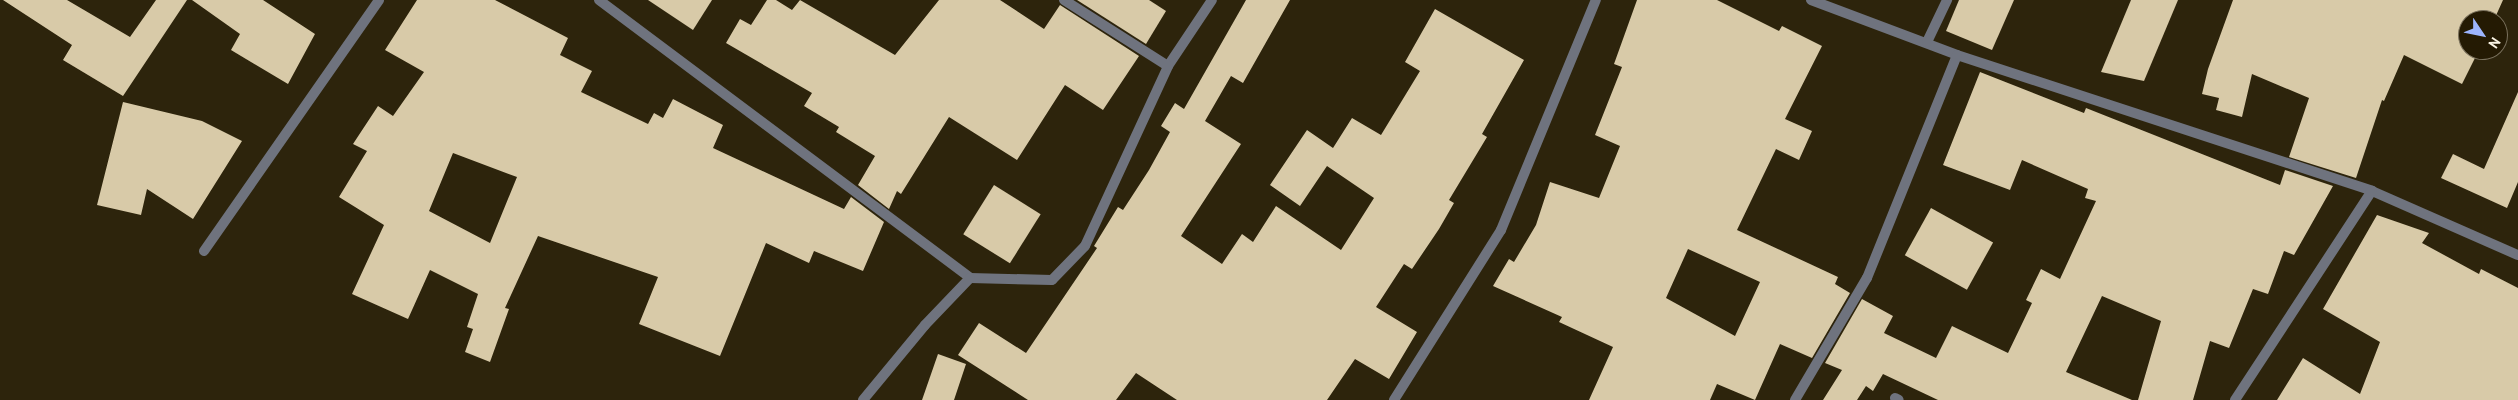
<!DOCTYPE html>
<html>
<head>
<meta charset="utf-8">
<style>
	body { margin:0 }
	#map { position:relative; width:2518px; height:400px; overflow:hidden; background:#2d240c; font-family:"PT Sans",sans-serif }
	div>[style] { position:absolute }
	.building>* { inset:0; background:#d8caa8; transform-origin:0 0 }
	.street>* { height:10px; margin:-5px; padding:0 5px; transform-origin:5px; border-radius:5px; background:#6f737e }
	span { translate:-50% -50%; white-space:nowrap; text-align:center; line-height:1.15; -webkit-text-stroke:5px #241a03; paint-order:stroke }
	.north { position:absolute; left:2458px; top:10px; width:50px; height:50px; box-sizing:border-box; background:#241a03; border:1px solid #7a715d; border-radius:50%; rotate:124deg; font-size:14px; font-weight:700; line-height:20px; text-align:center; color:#faf4e5 }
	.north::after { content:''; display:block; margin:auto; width:18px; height:22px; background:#9cb4fd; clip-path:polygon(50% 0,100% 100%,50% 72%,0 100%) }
</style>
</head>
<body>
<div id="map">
	<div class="building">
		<i style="clip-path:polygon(3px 0,67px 0,130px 37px,156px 0,187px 0,123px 96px,63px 60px,72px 45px)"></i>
		<i style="clip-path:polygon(192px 0,263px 0,315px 34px,288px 84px,231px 50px,240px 34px)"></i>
		<i style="clip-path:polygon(evenodd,417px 0,495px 0,568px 38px,560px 55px,592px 71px,581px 92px,648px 124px,654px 113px,663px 118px,673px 99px,723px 125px,713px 148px,844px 209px,851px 197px,884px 222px,863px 271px,814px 251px,809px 263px,766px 243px,720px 356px,639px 324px,658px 277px,538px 236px,505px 308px,509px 309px,490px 362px,465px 352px,473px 329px,467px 327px,478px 294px,430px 270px,408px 319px,352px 294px,384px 225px,339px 197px,367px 151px,353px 144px,378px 106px,393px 116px,424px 72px,385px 50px,417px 0,453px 153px,517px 177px,490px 243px,429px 211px,453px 153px)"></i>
		<i style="clip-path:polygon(648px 0,712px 0,693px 30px)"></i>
		<i style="clip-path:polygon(767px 0,776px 0,792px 10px,800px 0,895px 55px,939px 0,1000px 0,1044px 29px,1060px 5px,1139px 56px,1103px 110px,1065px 85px,1017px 160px,949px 117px,901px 194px,897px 191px,889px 209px,858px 185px,875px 156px,836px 132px,839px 127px,804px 106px,812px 93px,726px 43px,740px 19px,751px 25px)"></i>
		<i style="clip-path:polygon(1077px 0,1149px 0,1166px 11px,1146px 44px)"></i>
		<i style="clip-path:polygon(1246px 0,1290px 0,1243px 83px,1231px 76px,1205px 121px,1241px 144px,1181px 236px,1222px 264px,1242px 234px,1253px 242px,1276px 206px,1341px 250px,1374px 198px,1327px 166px,1300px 206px,1270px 185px,1307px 130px,1333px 148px,1352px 118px,1381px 135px,1420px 71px,1405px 62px,1435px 9px,1524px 60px,1482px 134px,1487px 137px,1449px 200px,1454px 203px,1439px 229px,1412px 269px,1404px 264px,1376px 307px,1417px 332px,1389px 379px,1355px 359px,1327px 400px,1177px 400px,1136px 373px,1116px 400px,1028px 400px,958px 355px,979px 323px,1026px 353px,1097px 248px,1094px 246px,1118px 207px,1123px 210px,1149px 170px,1170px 132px,1161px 126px,1175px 103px,1184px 109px)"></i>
		<i style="clip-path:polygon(evenodd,1637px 0,1717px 0,1779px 31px,1782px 26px,1822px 46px,1785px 119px,1812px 131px,1799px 160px,1776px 149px,1737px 230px,1838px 277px,1835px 284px,1850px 293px,1812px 358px,1780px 344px,1755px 400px,1717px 384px,1710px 400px,1589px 400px,1613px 347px,1559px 322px,1562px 317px,1493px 286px,1509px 259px,1514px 262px,1536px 225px,1550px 182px,1599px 198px,1620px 146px,1595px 135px,1622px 67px,1614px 64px,1637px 0,1688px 249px,1760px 282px,1735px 336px,1666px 298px,1688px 249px)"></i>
		<i style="clip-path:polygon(1959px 0,2014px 0,1992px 50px,1946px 31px)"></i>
		<i style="clip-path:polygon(2131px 0,2178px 0,2144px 81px,2101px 72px)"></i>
		<i style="clip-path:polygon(2233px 0,2503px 0,2494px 20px,2468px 20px,2468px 50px,2479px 50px,2462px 84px,2404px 55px,2384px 101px,2382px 100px,2356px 178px,2289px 157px,2309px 98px,2252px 74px,2242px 117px,2216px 110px,2219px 98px,2202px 94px,2208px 69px)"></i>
		<i style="clip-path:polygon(1980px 72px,2084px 113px,2086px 108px,2280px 185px,2285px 170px,2333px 186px,2294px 255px,2284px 251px,2268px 294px,2253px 289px,2229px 348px,2210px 341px,2193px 400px,2138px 400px,2161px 321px,2102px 296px,2066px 372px,2132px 400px,1938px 400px,1883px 374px,1873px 391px,1866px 386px,1857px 400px,1823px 400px,1842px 370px,1825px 363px,1862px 299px,1893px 316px,1884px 333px,1936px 358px,1952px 326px,2008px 353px,2032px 303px,2026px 300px,2041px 269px,2060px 279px,2096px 201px,2085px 198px,2088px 189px,2022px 160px,2010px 190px,1943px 165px)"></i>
		<i style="clip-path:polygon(2518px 92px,2518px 182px,2507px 208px,2441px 178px,2453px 154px,2484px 169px)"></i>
		<i style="clip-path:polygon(123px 102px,202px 121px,242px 141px,193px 219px,147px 189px,141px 215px,97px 205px)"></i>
		<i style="left:994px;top:185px;width:55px;height:58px;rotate:32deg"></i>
		<i style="left:1931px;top:208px;width:71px;height:54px;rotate:29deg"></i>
		<i style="clip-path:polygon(2377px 215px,2429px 233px,2422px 243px,2479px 274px,2481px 269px,2518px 288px,2518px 400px,2277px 400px,2303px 358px,2360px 394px,2380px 342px,2323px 309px)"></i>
		<i style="clip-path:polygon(938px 354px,966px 364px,954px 400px,922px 400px)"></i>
	</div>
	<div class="street">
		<i style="left:599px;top:0;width:464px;rotate:36.8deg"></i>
		<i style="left:970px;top:278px;width:82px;rotate:1.4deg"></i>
		<i style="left:1052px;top:280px;width:47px;rotate:-45.9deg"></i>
		<i style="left:1085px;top:246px;width:198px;rotate:-65.2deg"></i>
		<i style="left:1168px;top:66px;width:79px;rotate:-56.3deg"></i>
		<i style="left:1064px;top:0;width:123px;rotate:32.4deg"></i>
		<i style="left:1811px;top:0;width:156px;rotate:20.6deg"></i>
		<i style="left:1957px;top:55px;width:437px;rotate:18.1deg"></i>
		<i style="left:2372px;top:191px;width:159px;rotate:23.7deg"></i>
		<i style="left:1927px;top:42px;width:47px;rotate:-64.5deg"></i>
		<i style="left:204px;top:251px;width:306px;rotate:-55.1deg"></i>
		<i style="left:1895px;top:398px;width:4px;rotate:27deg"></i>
		<i style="left:863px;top:400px;width:97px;rotate:-50.4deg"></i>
		<i style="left:925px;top:325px;width:65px;rotate:-46.2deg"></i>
		<i style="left:1394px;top:400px;width:201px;rotate:-57.8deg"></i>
		<i style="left:1501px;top:230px;width:249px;rotate:-67.6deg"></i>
		<i style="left:1795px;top:400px;width:142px;rotate:-59.5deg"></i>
		<i style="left:1867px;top:278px;width:240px;rotate:-68deg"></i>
		<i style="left:2235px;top:400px;width:250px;rotate:-56.8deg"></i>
	</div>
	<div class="north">N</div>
</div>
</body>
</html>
